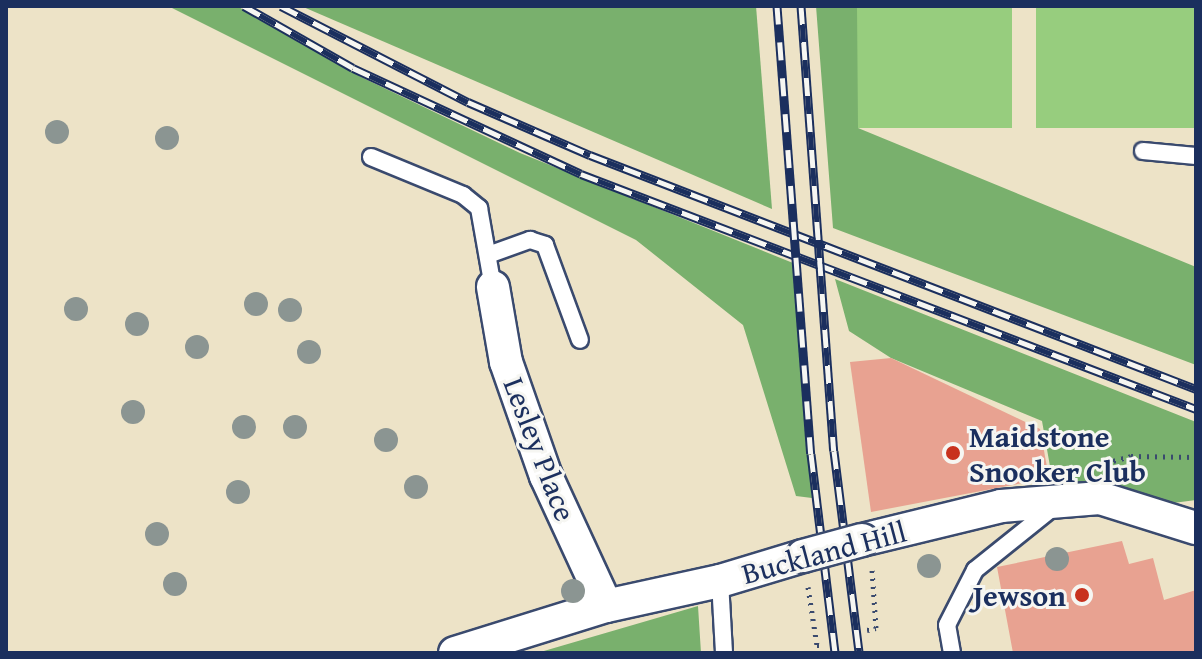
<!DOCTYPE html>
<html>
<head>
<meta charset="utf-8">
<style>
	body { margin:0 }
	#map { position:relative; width:1202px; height:659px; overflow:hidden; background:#ede3c7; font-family:"Gentium Book Plus",serif }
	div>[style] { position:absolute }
	.green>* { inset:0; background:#97cd7e; transform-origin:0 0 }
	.forest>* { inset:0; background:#79b06d }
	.building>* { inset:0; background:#e8a291 }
	.path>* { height:5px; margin-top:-2.5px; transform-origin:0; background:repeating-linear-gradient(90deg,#3a4a6e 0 2px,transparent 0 8px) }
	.roads { filter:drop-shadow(2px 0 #3a4a6e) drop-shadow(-2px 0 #3a4a6e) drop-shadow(0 2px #3a4a6e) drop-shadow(0 -2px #3a4a6e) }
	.service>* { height:16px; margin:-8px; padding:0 8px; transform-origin:8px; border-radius:8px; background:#fff }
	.minor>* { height:32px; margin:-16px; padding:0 16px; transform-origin:16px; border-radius:16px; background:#fff }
	.rail>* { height:9px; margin-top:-4.5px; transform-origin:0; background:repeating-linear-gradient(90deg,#f6f6f2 0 18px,#1b2f5e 0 36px); box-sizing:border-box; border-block:2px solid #1b2f5e }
	.bridges { filter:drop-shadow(2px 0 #3a4a6e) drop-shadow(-2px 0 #3a4a6e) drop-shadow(0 2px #3a4a6e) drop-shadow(0 -2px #3a4a6e) }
	.minor-bridge>* { height:32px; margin:-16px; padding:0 16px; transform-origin:16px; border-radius:16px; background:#fff }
	.trees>* { width:24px; height:24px; margin:-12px; border-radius:50%; background:#8b9592 }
	.dots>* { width:22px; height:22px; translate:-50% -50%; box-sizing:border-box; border:4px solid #f6f6f2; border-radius:50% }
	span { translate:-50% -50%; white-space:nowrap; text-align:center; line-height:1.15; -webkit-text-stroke:6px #f6f6f2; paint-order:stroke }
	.poi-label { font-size:30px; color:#1b2f5e; font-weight:700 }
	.left { translate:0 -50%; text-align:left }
	.right { translate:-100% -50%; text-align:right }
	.street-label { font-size:30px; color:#1b2f5e }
	.frame { position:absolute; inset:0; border:8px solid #1b2f5e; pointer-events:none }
</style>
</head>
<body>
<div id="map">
	<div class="green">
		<i style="left:857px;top:6px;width:155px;height:122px"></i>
		<i style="left:1036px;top:6px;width:160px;height:122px"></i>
	</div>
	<div class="forest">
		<i style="clip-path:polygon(168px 6px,237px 6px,361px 77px,520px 153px,793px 263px,812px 498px,796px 496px,743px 325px,636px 240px)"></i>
		<i style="clip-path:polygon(301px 6px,756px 6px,772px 209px)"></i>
		<i style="clip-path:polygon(816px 6px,857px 6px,858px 128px,1196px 267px,1196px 365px,833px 228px)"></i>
		<i style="clip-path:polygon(835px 279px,1196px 422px,1196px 500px,1173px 503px,1126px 491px,1054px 489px,1042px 421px,891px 358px,849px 331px)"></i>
		<i style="clip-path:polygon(698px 606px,701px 653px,536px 653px,537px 653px)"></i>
	</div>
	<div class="building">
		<i style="clip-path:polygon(891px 358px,1040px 429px,1049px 478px,871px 512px,850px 362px)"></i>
		<i style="clip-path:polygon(1122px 541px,1129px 564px,1153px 558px,1164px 600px,1196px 590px,1196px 653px,1013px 653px,997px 567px)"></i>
	</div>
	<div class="path">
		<i style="left:1098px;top:465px;width:34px;rotate:-15deg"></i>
		<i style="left:1131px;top:456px;width:65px;rotate:0.9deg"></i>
		<i style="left:808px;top:587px;width:59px;rotate:81.2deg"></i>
		<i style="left:817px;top:645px;width:8px"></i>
		<i style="left:867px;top:630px;width:9px;rotate:-13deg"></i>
		<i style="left:876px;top:628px;width:58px;rotate:-93.9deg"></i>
	</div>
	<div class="roads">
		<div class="service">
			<i style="left:1143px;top:151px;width:53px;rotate:5.4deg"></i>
			<i style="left:371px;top:157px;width:100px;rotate:22.4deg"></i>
			<i style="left:463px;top:195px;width:21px;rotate:39deg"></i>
			<i style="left:479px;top:208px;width:80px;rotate:80deg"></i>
			<i style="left:488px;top:255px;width:45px;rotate:-19.7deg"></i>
			<i style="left:530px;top:240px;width:16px;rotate:18deg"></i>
			<i style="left:545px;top:245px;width:101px;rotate:69.8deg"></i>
			<i style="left:720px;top:581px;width:72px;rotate:86.8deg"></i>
			<i style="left:952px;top:653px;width:28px;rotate:-100deg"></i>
			<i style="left:947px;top:625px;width:62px;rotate:-63deg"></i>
			<i style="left:975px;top:570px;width:102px;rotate:-38.7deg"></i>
		</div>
		<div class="minor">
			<i style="left:493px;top:287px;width:76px;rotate:80.2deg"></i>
			<i style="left:506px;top:362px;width:121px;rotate:70.7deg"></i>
			<i style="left:546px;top:476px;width:143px;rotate:65.2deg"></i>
			<i style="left:862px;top:540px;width:143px;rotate:-13.7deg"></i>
			<i style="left:1001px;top:506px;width:99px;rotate:-4.6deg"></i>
			<i style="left:1100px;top:498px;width:101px;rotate:17.4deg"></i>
			<i style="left:455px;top:653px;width:158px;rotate:-17.3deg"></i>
			<i style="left:606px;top:606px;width:117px;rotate:-12.4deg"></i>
			<i style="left:720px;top:581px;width:87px;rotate:-16.8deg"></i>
		</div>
	</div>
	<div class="rail">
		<i style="left:244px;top:6px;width:125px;rotate:29.6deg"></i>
		<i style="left:353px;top:68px;width:251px;rotate:24.9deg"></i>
		<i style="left:581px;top:174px;width:658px;rotate:20.91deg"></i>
		<i style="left:281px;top:6px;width:210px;rotate:27.2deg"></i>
		<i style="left:468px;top:102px;width:133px;rotate:23.5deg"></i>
		<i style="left:590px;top:155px;width:650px;rotate:21.11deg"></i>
		<i style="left:777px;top:6px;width:449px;rotate:85.7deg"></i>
		<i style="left:811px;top:454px;width:200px;rotate:83.1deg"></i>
		<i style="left:801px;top:6px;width:446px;rotate:85.8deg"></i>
		<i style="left:834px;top:451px;width:204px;rotate:82.9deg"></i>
	</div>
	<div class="bridges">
		<div class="minor-bridge">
			<i style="left:803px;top:556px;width:61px;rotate:-15.2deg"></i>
		</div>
	</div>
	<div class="trees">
		<i style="left:57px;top:132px"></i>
		<i style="left:167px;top:138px"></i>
		<i style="left:256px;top:304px"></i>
		<i style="left:76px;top:309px"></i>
		<i style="left:290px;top:310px"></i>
		<i style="left:137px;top:324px"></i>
		<i style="left:197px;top:347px"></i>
		<i style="left:309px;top:352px"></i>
		<i style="left:133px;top:412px"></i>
		<i style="left:244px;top:427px"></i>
		<i style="left:295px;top:427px"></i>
		<i style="left:386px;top:440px"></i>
		<i style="left:416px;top:487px"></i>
		<i style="left:238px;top:492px"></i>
		<i style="left:157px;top:534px"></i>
		<i style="left:1057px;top:559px"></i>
		<i style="left:929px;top:566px"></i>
		<i style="left:175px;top:584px"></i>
		<i style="left:573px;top:591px"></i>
	</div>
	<div class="dots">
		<i style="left:953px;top:453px;background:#c8321e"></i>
		<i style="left:1082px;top:595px;background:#c8321e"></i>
	</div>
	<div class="poi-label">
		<span class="left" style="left:969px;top:453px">Maidstone<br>Snooker Club</span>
		<span class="right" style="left:1066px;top:595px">Jewson</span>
	</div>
	<div class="street-label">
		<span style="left:540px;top:449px;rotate:69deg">Lesley Place</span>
		<span style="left:824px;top:552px;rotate:-15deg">Buckland Hill</span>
	</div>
	<div class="frame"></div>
</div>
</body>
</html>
